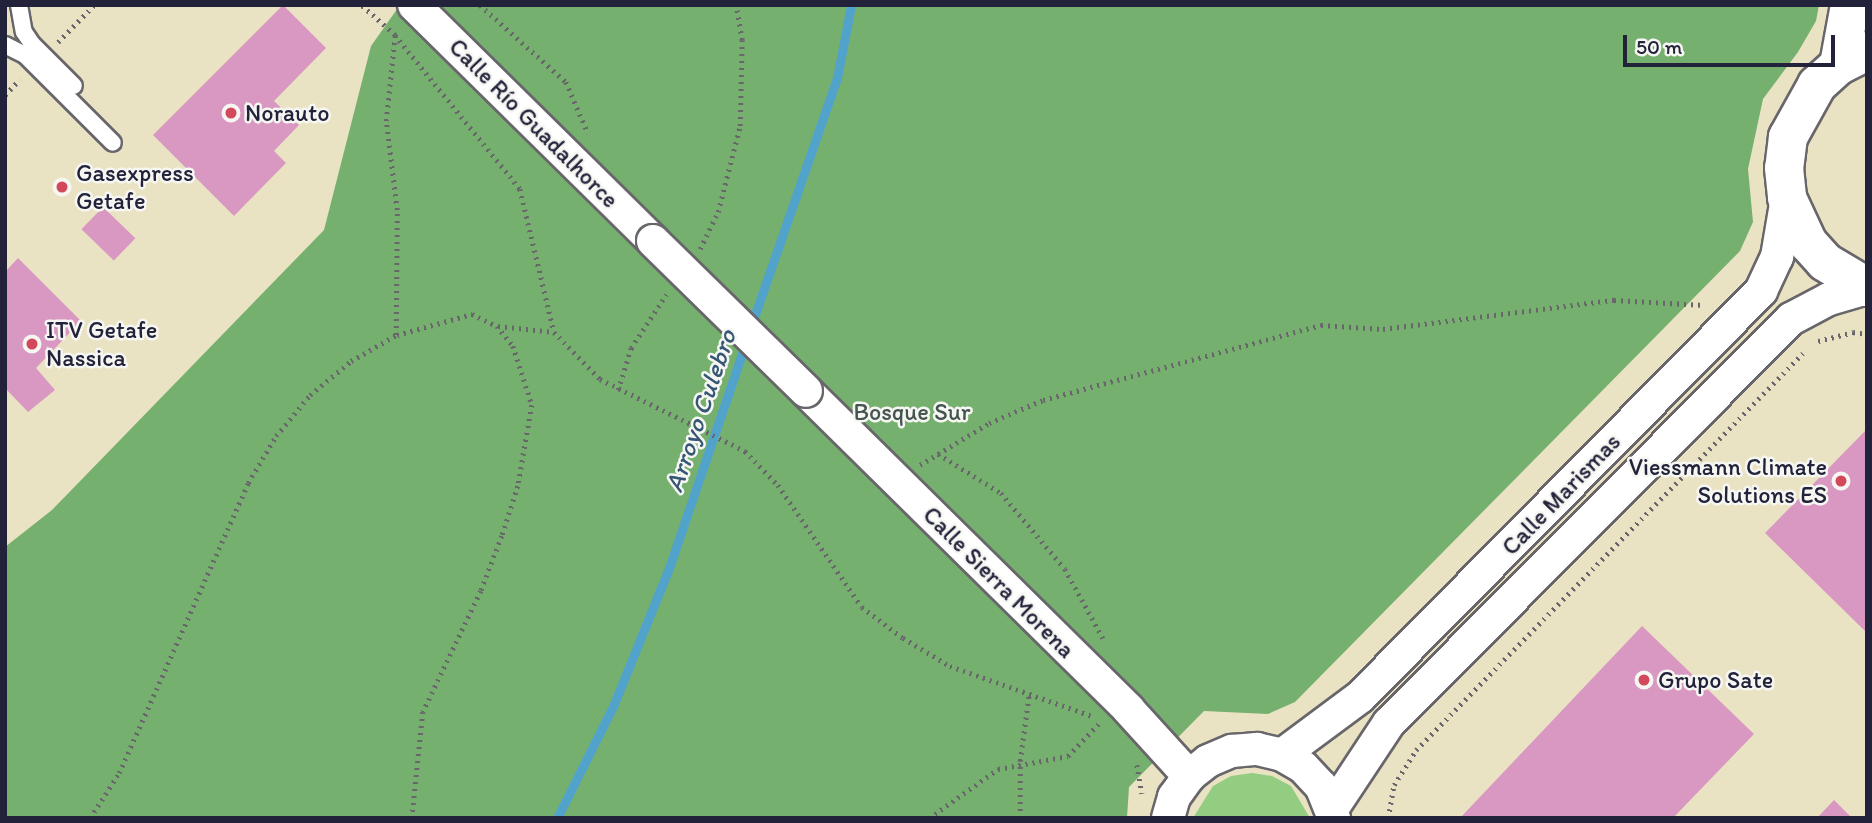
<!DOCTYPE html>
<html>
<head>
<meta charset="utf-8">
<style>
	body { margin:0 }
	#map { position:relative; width:1872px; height:823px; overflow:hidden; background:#eae3c3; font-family:Itim,sans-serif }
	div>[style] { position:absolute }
	.green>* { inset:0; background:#92cd81 }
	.forest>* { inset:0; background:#75b06f }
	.stream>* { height:9px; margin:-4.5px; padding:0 4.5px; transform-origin:4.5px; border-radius:4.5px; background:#52a3cc }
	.building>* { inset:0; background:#d998c1; transform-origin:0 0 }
	.path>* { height:4.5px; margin-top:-2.25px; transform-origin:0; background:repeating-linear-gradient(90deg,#68666b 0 2px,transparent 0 7px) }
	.roads { filter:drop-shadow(2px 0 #68666b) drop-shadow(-2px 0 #68666b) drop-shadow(0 2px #68666b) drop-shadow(0 -2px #68666b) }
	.lane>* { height:16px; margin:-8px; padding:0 8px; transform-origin:8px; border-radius:8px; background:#fff }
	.street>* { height:32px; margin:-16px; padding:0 16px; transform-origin:16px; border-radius:16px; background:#fff }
	.secondary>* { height:38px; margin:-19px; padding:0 19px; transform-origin:19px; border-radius:19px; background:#fff }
	.highway>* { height:38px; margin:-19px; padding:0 19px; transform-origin:19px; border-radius:19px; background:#fff }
	.bridges { filter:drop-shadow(2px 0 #68666b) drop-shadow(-2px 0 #68666b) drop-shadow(0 2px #68666b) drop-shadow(0 -2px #68666b) }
	.street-bridge>* { height:32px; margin:-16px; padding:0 16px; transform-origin:16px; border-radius:16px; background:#fff }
	.dots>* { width:19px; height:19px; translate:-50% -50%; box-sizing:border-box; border:4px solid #f6f6f2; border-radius:50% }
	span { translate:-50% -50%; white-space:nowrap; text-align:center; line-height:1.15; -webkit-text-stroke:5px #f6f6f2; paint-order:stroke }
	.poi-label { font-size:24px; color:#22223b }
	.left { translate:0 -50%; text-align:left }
	.right { translate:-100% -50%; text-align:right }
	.street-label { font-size:24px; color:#22223b }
	.park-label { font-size:24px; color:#445550 }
	.water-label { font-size:26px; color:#355675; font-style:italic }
	.frame { position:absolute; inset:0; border:7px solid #22223b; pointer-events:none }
	.scale { position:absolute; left:1623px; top:35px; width:212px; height:32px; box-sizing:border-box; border:4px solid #22223b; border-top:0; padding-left:9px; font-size:21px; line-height:24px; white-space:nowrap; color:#22223b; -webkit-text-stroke:5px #f6f6f2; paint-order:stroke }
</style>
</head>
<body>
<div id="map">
	<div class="green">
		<i style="clip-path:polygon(1252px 773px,1272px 776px,1291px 786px,1310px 818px,1193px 818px,1213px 786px,1231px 776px)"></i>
	</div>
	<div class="forest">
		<i style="clip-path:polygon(400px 5px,1819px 5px,1816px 21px,1798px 52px,1763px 99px,1748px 169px,1753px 222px,1740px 251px,1295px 702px,1268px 714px,1204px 711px,1129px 787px,1127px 818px,5px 818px,5px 547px,52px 510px,324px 230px,371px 46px)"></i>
	</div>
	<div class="stream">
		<i style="left:750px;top:329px;width:266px;rotate:-70.9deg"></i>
		<i style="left:837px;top:78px;width:74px;rotate:-79.1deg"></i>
		<i style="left:557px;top:818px;width:127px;rotate:-63.4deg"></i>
		<i style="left:614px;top:704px;width:147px;rotate:-68deg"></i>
		<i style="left:669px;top:568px;width:239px;rotate:-71.2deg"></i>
	</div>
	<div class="building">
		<i style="clip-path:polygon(283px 5px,326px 48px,274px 101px,299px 125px,274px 151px,286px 163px,234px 216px,153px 135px)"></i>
		<i style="left:103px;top:207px;width:45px;height:31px;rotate:44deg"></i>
		<i style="clip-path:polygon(18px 258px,81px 321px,36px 368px,55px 390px,28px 412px,5px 388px,5px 272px)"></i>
		<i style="clip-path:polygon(1867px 429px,1867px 633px,1765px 533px)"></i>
		<i style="clip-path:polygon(1642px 626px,1754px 734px,1673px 818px,1460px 818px)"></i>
		<i style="clip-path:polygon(1834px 800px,1852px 818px,1817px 818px)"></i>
	</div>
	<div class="path">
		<i style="left:480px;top:5px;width:115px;rotate:41.8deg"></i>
		<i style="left:566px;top:82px;width:56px;rotate:66.7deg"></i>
		<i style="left:395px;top:35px;width:198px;rotate:50.9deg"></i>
		<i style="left:520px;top:189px;width:147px;rotate:76.6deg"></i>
		<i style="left:554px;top:332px;width:66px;rotate:45.6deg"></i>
		<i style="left:600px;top:379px;width:162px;rotate:26.4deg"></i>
		<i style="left:745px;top:451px;width:47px;rotate:45.9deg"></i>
		<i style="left:778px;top:485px;width:148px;rotate:55.5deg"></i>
		<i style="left:862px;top:607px;width:51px;rotate:37.1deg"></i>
		<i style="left:903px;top:638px;width:55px;rotate:30.8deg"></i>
		<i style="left:950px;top:666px;width:151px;rotate:19.4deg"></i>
		<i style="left:58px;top:42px;width:52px;rotate:-45.8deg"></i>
		<i style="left:5px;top:95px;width:21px;rotate:-47deg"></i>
		<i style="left:700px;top:249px;width:41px;rotate:-64.1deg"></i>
		<i style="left:718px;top:212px;width:89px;rotate:-75.7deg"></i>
		<i style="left:740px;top:126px;width:86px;rotate:-88.7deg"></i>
		<i style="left:742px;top:40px;width:36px;rotate:-100deg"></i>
		<i style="left:498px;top:326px;width:56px;rotate:6.1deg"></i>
		<i style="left:397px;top:335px;width:78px;rotate:-15.6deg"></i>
		<i style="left:472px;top:314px;width:28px;rotate:26deg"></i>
		<i style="left:497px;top:326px;width:26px;rotate:51deg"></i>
		<i style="left:513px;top:346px;width:62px;rotate:72.1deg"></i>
		<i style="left:532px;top:405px;width:82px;rotate:99.8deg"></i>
		<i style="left:518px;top:486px;width:52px;rotate:107.7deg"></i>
		<i style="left:502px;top:536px;width:59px;rotate:110.9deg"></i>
		<i style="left:481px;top:591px;width:134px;rotate:115.6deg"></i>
		<i style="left:423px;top:712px;width:107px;rotate:95.9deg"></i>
		<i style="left:1818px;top:341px;width:36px;rotate:-14deg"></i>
		<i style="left:1853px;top:332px;width:14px;rotate:8deg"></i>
		<i style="left:618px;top:390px;width:44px;rotate:-72.8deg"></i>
		<i style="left:631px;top:348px;width:64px;rotate:-56.6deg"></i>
		<i style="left:938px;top:454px;width:74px;rotate:31.8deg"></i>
		<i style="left:1001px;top:493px;width:99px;rotate:49.9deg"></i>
		<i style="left:1065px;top:569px;width:81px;rotate:61.2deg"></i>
		<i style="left:920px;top:465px;width:81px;rotate:-31.3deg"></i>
		<i style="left:989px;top:423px;width:59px;rotate:-23.1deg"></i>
		<i style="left:1043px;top:400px;width:288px;rotate:-15.1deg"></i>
		<i style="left:1321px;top:325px;width:62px;rotate:3.7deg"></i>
		<i style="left:1383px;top:329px;width:233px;rotate:-7.2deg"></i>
		<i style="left:1614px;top:300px;width:91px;rotate:3.1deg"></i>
		<i style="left:1137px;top:765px;width:29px;rotate:80deg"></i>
		<i style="left:90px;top:818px;width:54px;rotate:-57.2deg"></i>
		<i style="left:119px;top:773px;width:317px;rotate:-66deg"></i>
		<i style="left:248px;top:483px;width:55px;rotate:-59.2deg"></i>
		<i style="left:276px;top:436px;width:53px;rotate:-50.3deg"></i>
		<i style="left:310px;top:395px;width:53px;rotate:-39.7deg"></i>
		<i style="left:351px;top:361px;width:52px;rotate:-30deg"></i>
		<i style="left:396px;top:335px;width:125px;rotate:-89.5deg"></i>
		<i style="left:397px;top:210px;width:90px;rotate:-97deg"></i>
		<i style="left:386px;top:121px;width:86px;rotate:-84deg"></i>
		<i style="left:395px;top:35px;width:45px;rotate:-138.6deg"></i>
		<i style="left:929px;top:818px;width:85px;rotate:-35.4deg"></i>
		<i style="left:998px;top:769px;width:71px;rotate:-10.5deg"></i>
		<i style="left:1068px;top:756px;width:48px;rotate:-46.7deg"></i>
		<i style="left:1020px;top:818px;width:57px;rotate:-90deg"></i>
		<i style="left:1020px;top:761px;width:68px;rotate:-82.3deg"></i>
		<i style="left:1388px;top:818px;width:34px;rotate:-80deg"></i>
		<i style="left:1394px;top:785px;width:41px;rotate:-57.8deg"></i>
		<i style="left:1416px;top:750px;width:554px;rotate:-45.73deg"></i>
	</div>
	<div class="roads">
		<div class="lane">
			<i style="left:19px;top:5px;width:27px;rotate:80deg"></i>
			<i style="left:24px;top:32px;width:14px;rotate:56deg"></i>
			<i style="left:32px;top:44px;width:59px;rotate:45deg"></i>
			<i style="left:5px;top:45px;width:22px;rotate:27deg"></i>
			<i style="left:25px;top:55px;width:124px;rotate:45deg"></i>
		</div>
		<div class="street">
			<i style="left:414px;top:5px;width:336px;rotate:44.6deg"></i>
			<i style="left:806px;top:391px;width:453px;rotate:44.6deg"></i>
			<i style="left:1128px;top:709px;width:91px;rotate:47.7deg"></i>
			<i style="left:1282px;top:755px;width:97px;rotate:-36.6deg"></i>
			<i style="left:1360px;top:697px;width:571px;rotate:-45.35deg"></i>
			<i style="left:1761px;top:291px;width:38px;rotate:-65deg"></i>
			<i style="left:1777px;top:257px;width:60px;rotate:-80.4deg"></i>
			<i style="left:1332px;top:809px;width:103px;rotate:-56.5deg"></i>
			<i style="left:1389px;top:723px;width:570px;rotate:-45.14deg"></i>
			<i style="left:1791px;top:319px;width:43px;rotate:-27.8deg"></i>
			<i style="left:1829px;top:299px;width:40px;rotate:-16deg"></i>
			<i style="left:1168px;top:818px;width:22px;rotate:-74deg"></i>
			<i style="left:1174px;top:797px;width:26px;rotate:-54deg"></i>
			<i style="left:1189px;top:776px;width:24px;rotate:-38deg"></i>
			<i style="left:1208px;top:761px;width:26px;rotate:-23deg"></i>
			<i style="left:1232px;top:751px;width:25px;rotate:-5deg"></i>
			<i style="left:1257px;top:749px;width:26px;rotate:13deg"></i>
			<i style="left:1282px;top:755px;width:24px;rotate:30deg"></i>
			<i style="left:1303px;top:767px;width:26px;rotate:47deg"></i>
			<i style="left:1321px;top:786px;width:35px;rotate:68deg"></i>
		</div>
		<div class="secondary">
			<i style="left:1867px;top:51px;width:31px;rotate:153deg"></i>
			<i style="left:1839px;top:65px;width:30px;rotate:138deg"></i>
			<i style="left:1817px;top:85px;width:60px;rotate:119.1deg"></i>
			<i style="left:1788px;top:137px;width:31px;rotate:97deg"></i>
			<i style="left:1784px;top:168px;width:30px;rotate:84deg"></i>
			<i style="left:1787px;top:198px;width:50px;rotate:65deg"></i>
			<i style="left:1808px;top:243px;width:25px;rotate:48deg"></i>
			<i style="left:1825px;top:262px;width:49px;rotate:30.8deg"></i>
		</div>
		<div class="highway">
			<i style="left:1839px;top:65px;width:61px;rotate:-79.6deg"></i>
		</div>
	</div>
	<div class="bridges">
		<div class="street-bridge">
			<i style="left:653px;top:241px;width:214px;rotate:44.4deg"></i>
		</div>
	</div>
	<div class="dots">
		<i style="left:231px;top:113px;background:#d1495b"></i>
		<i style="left:62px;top:187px;background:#d1495b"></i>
		<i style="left:32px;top:344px;background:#d1495b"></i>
		<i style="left:1841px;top:481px;background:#d1495b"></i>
		<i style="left:1644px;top:680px;background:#d1495b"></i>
	</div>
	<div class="poi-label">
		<span class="left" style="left:245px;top:113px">Norauto</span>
		<span class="left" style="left:76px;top:187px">Gasexpress<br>Getafe</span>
		<span class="left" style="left:46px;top:344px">ITV Getafe<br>Nassica</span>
		<span class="right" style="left:1827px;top:481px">Viessmann Climate<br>Solutions ES</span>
		<span class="left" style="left:1658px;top:680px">Grupo Sate</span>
	</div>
	<div class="street-label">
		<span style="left:534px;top:123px;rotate:45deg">Calle Río Guadalhorce</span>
		<span style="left:1561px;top:494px;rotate:-46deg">Calle Marismas</span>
		<span style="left:999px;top:582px;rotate:45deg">Calle Sierra Morena</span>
	</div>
	<div class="park-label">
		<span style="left:912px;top:412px">Bosque Sur</span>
	</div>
	<div class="water-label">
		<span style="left:701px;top:411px;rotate:-71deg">Arroyo Culebro</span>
	</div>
	<div class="frame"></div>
	<div class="scale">50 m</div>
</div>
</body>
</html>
